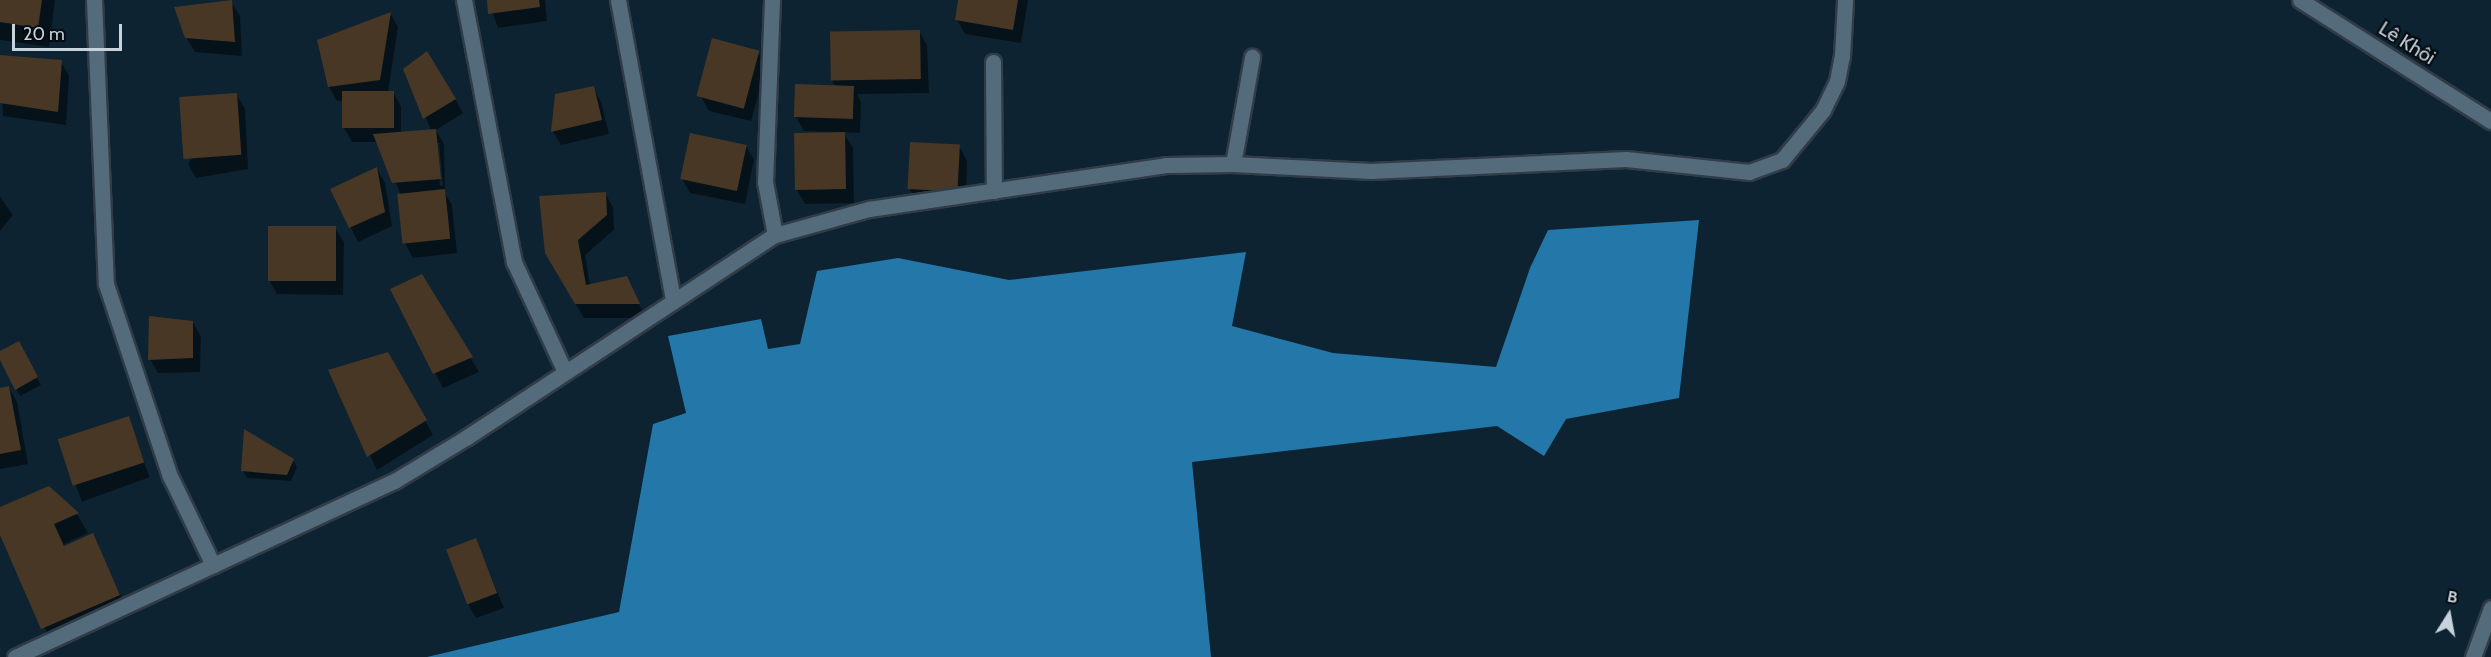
<!DOCTYPE html>
<html>
<head>
<meta charset="utf-8">
<style>
	body { margin:0 }
	#map { position:relative; width:2491px; height:657px; overflow:hidden; background:#0d2331; font-family:Cabin,sans-serif }
	div>[style] { position:absolute }
	.water>* { inset:0; background:#2377a9 }
	.shadow>* { inset:0; background:#0007; transform-origin:0 0 }
	.building>* { inset:0; background:#493725; transform-origin:0 0 }
	.roads { filter:drop-shadow(2px 0 #303c47) drop-shadow(-2px 0 #303c47) drop-shadow(0 2px #303c47) drop-shadow(0 -2px #303c47) }
	.service>* { height:15px; margin:-7.5px; padding:0 7.5px; transform-origin:7.5px; border-radius:7.5px; background:#546b7c }
	.minor>* { height:15px; margin:-7.5px; padding:0 7.5px; transform-origin:7.5px; border-radius:7.5px; background:#546b7c }
	.tertiary>* { height:15px; margin:-7.5px; padding:0 7.5px; transform-origin:7.5px; border-radius:7.5px; background:#546b7c }
	span { translate:-50% -50%; white-space:nowrap; text-align:center; line-height:1.15; -webkit-text-stroke:4.5px #040b11; paint-order:stroke }
	.street-label { font-size:20px; color:#c6d3dd }
	.north { position:absolute; left:2419px; top:585px; width:60px; height:60px; -webkit-text-stroke:4px #040b11; paint-order:stroke; rotate:11deg; font-size:16px; font-weight:700; line-height:24px; text-align:center; color:#c6d3dd }
	.north::after { content:''; display:block; margin:auto; width:21px; height:27px; background:#c6d3dd; clip-path:polygon(50% 0,100% 100%,50% 72%,0 100%) }
	.scale { position:absolute; left:12px; top:24px; width:110px; height:27px; box-sizing:border-box; border:3px solid #c6d3dd; border-top:0; padding-left:8px; font-size:18px; line-height:21px; white-space:nowrap; color:#c6d3dd; -webkit-text-stroke:4px #040b11; paint-order:stroke }
</style>
</head>
<body>
<div id="map">
	<div class="water">
		<i style="clip-path:polygon(1699px 220px,1679px 398px,1566px 419px,1544px 456px,1497px 426px,1192px 462px,1211px 657px,427px 657px,619px 612px,653px 424px,686px 413px,668px 336px,761px 319px,768px 349px,800px 344px,817px 271px,898px 258px,1009px 280px,1246px 252px,1232px 326px,1333px 353px,1496px 367px,1530px 268px,1548px 230px)"></i>
	</div>
	<div class="shadow">
		<i style="clip-path:polygon(0 0,55px 0,49px 47px,0 40px)"></i>
		<i style="clip-path:polygon(488px 0,545px 0,547px 21px,498px 28px)"></i>
		<i style="clip-path:polygon(960px 0,1028px 0,1021px 43px,965px 34px,957px 20px)"></i>
		<i style="clip-path:polygon(231px 2px,240px 16px,242px 56px,195px 52px,186px 37px)"></i>
		<i style="clip-path:polygon(evenodd,390px 13px,398px 27px,388px 92px,393px 92px,401px 106px,401px 133px,431px 130px,405px 69px,455px 99px,463px 113px,436px 130px,444px 144px,445px 193px,452px 205px,457px 253px,413px 258px,405px 243px,401px 195px,378px 142px,352px 142px,344px 128px,344px 100px,337px 101px,329px 87px,390px 13px,436px 143px,439px 143px,443px 186px,440px 186px,436px 143px)"></i>
		<i style="clip-path:polygon(919px 31px,927px 45px,929px 93px,857px 94px,861px 102px,860px 133px,843px 132px,853px 148px,854px 203px,805px 204px,797px 190px,796px 135px,831px 132px,804px 131px,796px 117px,836px 87px,832px 81px)"></i>
		<i style="clip-path:polygon(758px 52px,766px 66px,751px 121px,709px 111px,701px 97px)"></i>
		<i style="clip-path:polygon(0 56px,61px 62px,69px 76px,66px 125px,3px 116px)"></i>
		<i style="clip-path:polygon(593px 88px,601px 102px,609px 134px,561px 145px,553px 132px)"></i>
		<i style="clip-path:polygon(236px 94px,245px 109px,248px 169px,196px 178px,188px 164px)"></i>
		<i style="clip-path:polygon(746px 146px,754px 160px,745px 204px,690px 193px,682px 179px)"></i>
		<i style="clip-path:polygon(959px 146px,967px 161px,966px 205px,917px 202px,909px 188px)"></i>
		<i style="clip-path:polygon(377px 169px,385px 183px,392px 226px,358px 242px,332px 190px)"></i>
		<i style="clip-path:polygon(605px 193px,613px 207px,614px 230px,585px 255px,590px 285px,626px 278px,646px 318px,584px 318px,546px 253px)"></i>
		<i style="clip-path:polygon(0 197px,13px 215px,0 231px)"></i>
		<i style="clip-path:polygon(335px 228px,344px 242px,343px 295px,277px 294px,269px 280px)"></i>
		<i style="clip-path:polygon(422px 276px,479px 372px,443px 388px,392px 290px)"></i>
		<i style="clip-path:polygon(193px 322px,201px 337px,200px 372px,158px 373px,150px 359px)"></i>
		<i style="clip-path:polygon(18px 343px,41px 385px,20px 396px,0 357px,0 352px)"></i>
		<i style="clip-path:polygon(388px 353px,433px 435px,377px 470px,330px 371px)"></i>
		<i style="clip-path:polygon(9px 388px,17px 402px,28px 464px,0 469px,0 389px)"></i>
		<i style="left:128px;top:418px;width:63px;height:72px;rotate:70deg"></i>
		<i style="clip-path:polygon(293px 460px,297px 467px,291px 481px,247px 478px,243px 471px)"></i>
		<i style="clip-path:polygon(49px 488px,77px 514px,88px 533px,64px 544px,66px 547px,92px 535px,130px 615px,54px 648px,0 532px,0 509px)"></i>
		<i style="clip-path:polygon(476px 540px,504px 608px,476px 618px,468px 604px)"></i>
	</div>
	<div class="building">
		<i style="clip-path:polygon(0 0,42px 0,38px 28px,0 22px)"></i>
		<i style="clip-path:polygon(232px 0,235px 42px,185px 38px,174px 7px)"></i>
		<i style="clip-path:polygon(487px 0,539px 0,540px 7px,488px 14px)"></i>
		<i style="clip-path:polygon(958px 0,1018px 0,1013px 30px,955px 20px)"></i>
		<i style="clip-path:polygon(391px 12px,380px 80px,328px 87px,317px 40px)"></i>
		<i style="left:920px;top:30px;width:49px;height:90px;rotate:89deg"></i>
		<i style="left:712px;top:38px;width:49px;height:60px;rotate:15deg"></i>
		<i style="clip-path:polygon(427px 51px,456px 99px,423px 119px,403px 69px)"></i>
		<i style="clip-path:polygon(0 55px,62px 60px,58px 112px,0 103px)"></i>
		<i style="left:795px;top:84px;width:59px;height:33px;rotate:2deg"></i>
		<i style="clip-path:polygon(594px 86px,602px 120px,551px 132px,555px 94px)"></i>
		<i style="left:342px;top:91px;width:52px;height:37px"></i>
		<i style="left:237px;top:93px;width:62px;height:58px;rotate:86deg"></i>
		<i style="clip-path:polygon(436px 129px,441px 179px,392px 183px,373px 134px)"></i>
		<i style="left:845px;top:132px;width:57px;height:51px;rotate:89deg"></i>
		<i style="left:690px;top:133px;width:58px;height:47px;rotate:12deg"></i>
		<i style="left:910px;top:142px;width:50px;height:47px;rotate:3deg"></i>
		<i style="clip-path:polygon(377px 167px,385px 212px,349px 228px,330px 189px)"></i>
		<i style="left:445px;top:189px;width:50px;height:48px;rotate:84deg"></i>
		<i style="clip-path:polygon(606px 192px,607px 215px,578px 240px,586px 285px,627px 276px,640px 304px,575px 304px,545px 253px,539px 196px)"></i>
		<i style="left:268px;top:226px;width:68px;height:55px"></i>
		<i style="clip-path:polygon(422px 274px,473px 357px,433px 374px,390px 289px)"></i>
		<i style="clip-path:polygon(149px 316px,193px 321px,193px 358px,148px 360px)"></i>
		<i style="clip-path:polygon(19px 341px,38px 377px,15px 390px,0 360px,0 351px)"></i>
		<i style="clip-path:polygon(388px 352px,427px 420px,367px 457px,328px 370px)"></i>
		<i style="clip-path:polygon(9px 386px,21px 450px,0 454px,0 388px)"></i>
		<i style="left:129px;top:416px;width:49px;height:75px;rotate:72deg"></i>
		<i style="clip-path:polygon(244px 429px,294px 459px,287px 475px,241px 471px)"></i>
		<i style="clip-path:polygon(49px 486px,79px 513px,54px 524px,64px 546px,93px 533px,120px 595px,41px 629px,0 535px,0 507px)"></i>
		<i style="left:476px;top:538px;width:59px;height:32px;rotate:69deg"></i>
	</div>
	<div class="roads">
		<div class="service">
			<i style="left:94px;top:0;width:284px;rotate:87.6deg"></i>
			<i style="left:106px;top:284px;width:202px;rotate:71.6deg"></i>
			<i style="left:170px;top:476px;width:99px;rotate:64.2deg"></i>
			<i style="left:618px;top:0;width:306px;rotate:79.6deg"></i>
		</div>
		<div class="minor">
			<i style="left:464px;top:0;width:267px;rotate:79.2deg"></i>
			<i style="left:514px;top:262px;width:121px;rotate:65.1deg"></i>
			<i style="left:772px;top:0;width:182px;rotate:92.2deg"></i>
			<i style="left:765px;top:182px;width:54px;rotate:79.3deg"></i>
			<i style="left:993px;top:62px;width:129px;rotate:89.6deg"></i>
			<i style="left:1233px;top:164px;width:109px;rotate:-79.9deg"></i>
			<i style="left:15px;top:657px;width:420px;rotate:-24.9deg"></i>
			<i style="left:396px;top:480px;width:83px;rotate:-31.2deg"></i>
			<i style="left:467px;top:437px;width:368px;rotate:-33.3deg"></i>
			<i style="left:775px;top:235px;width:98px;rotate:-15.5deg"></i>
			<i style="left:869px;top:209px;width:300px;rotate:-8.4deg"></i>
			<i style="left:1166px;top:165px;width:67px;rotate:-0.9deg"></i>
			<i style="left:1233px;top:164px;width:138px;rotate:2.9deg"></i>
			<i style="left:1371px;top:171px;width:255px;rotate:-2.7deg"></i>
			<i style="left:1626px;top:159px;width:124px;rotate:6deg"></i>
			<i style="left:1749px;top:172px;width:35px;rotate:-20deg"></i>
			<i style="left:1782px;top:160px;width:65px;rotate:-50.6deg"></i>
			<i style="left:1823px;top:110px;width:32px;rotate:-64deg"></i>
			<i style="left:1837px;top:81px;width:25px;rotate:-79deg"></i>
			<i style="left:1842px;top:56px;width:56px;rotate:-86.9deg"></i>
			<i style="left:2473px;top:657px;width:52px;rotate:-69.8deg"></i>
		</div>
		<div class="tertiary">
			<i style="left:2300px;top:0;width:226px;rotate:32.4deg"></i>
		</div>
	</div>
	<div class="street-label">
		<span style="left:2407px;top:43px;rotate:32deg">Lê Khôi</span>
	</div>
	<div class="north">B</div>
	<div class="scale">20 m</div>
</div>
</body>
</html>
